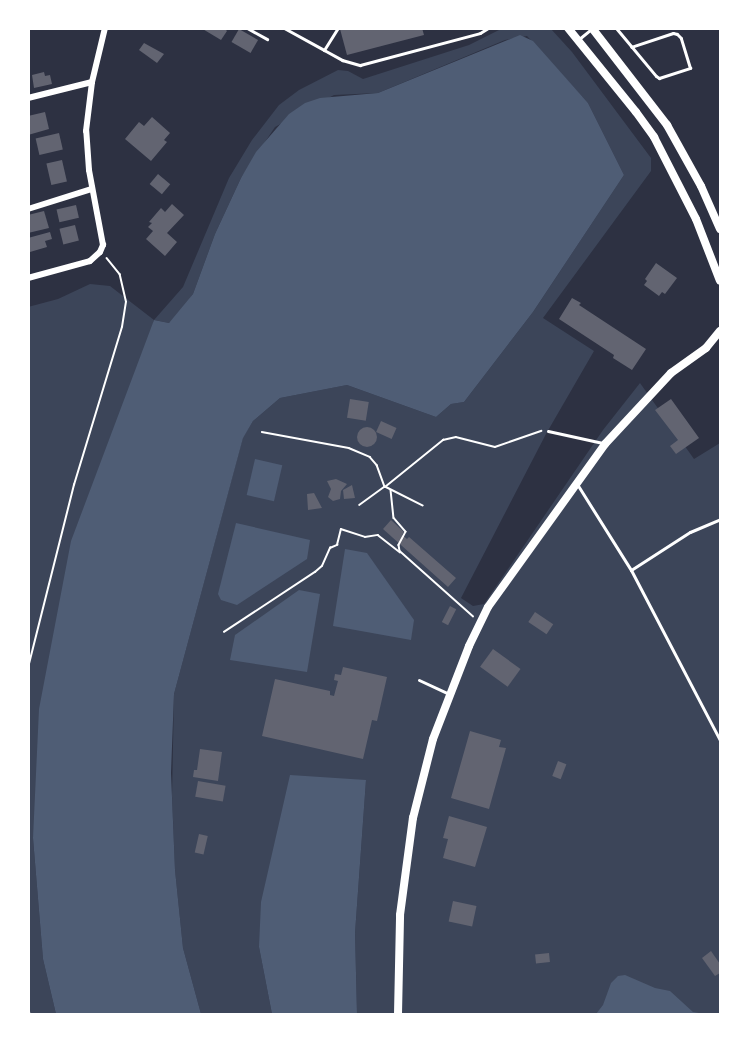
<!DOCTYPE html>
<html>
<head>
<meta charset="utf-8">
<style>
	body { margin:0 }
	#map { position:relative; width:749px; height:1043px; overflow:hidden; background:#2d3142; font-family:"Space Grotesk",sans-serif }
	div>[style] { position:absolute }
	.green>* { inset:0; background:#3c4559 }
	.water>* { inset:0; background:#4f5d75; transform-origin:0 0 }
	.building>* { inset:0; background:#626471; transform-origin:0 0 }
	.round { border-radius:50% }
	.path>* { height:1.5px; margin:-0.75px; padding:0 0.75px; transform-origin:0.75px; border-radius:0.75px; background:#fff }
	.service>* { height:3px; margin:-1.5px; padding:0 1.5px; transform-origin:1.5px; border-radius:1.5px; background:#fff }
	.minor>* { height:6px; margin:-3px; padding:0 3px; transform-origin:3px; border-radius:3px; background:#fff }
	.tertiary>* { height:8px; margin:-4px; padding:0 4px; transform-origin:4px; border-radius:4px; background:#fff }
	.secondary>* { height:8px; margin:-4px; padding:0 4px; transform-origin:4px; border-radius:4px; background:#fff }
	span { translate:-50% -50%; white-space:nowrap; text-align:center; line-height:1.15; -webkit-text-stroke:4.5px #fff; paint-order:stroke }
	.frame { position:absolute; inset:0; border:30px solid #fff; pointer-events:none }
</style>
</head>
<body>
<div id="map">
	<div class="green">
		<i style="clip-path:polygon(501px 29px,551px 29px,572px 52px,651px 158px,651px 171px,543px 318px,594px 351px,546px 434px,461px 598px,473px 606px,484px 604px,603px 430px,640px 383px,694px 459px,720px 443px,720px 1014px,357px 1014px,355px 933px,366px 780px,259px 947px,272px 1014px,201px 1014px,183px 948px,175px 870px,172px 796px,174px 694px,243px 437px,253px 421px,280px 398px,347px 385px,436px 417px,451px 404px,464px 402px,533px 312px,624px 175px,588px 103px,527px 36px,505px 40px,378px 93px,334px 95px,275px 127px,241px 178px,215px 234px,193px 294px,177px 317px,169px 323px,154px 320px,33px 838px,43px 959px,56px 1014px,28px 1014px,28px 307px,58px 299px,90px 284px,110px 286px,154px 320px,183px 287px,229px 178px,252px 140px,279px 105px,299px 90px,338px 70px,348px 71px,363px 79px,469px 45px)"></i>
	</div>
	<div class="water">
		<i style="clip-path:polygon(520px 35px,533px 41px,588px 103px,624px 175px,533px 312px,464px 402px,451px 404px,436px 417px,347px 385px,280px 398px,253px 421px,243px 438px,174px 694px,171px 773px,175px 870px,183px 948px,201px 1014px,56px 1014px,43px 959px,33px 838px,39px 709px,71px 541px,154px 320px,169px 323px,193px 294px,215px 234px,241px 178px,256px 152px,289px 114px,305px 103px,320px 98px,378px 93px)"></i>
		<i style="left:255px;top:459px;width:28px;height:37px;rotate:13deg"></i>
		<i style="clip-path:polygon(236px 523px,310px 540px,307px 559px,237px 605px,221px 600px,218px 594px)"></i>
		<i style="clip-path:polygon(345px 549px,367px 553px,414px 620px,411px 640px,333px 626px)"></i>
		<i style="clip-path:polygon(299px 590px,320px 594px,307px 672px,230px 660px,235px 635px)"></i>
		<i style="clip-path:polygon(290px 775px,366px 780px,355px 933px,357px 1014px,272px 1014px,259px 947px,261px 902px)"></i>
		<i style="clip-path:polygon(625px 975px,655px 988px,670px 991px,693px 1012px,705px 1014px,596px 1014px,603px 1005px,611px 983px,618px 976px)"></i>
	</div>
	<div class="building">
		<i style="clip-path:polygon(201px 28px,224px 28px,227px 31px,221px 40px)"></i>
		<i style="clip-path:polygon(422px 28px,424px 35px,347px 55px,340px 29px)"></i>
		<i style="left:239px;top:29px;width:22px;height:15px;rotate:30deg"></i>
		<i style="clip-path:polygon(144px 43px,164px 54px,157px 63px,139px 50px)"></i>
		<i style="clip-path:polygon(44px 72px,45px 76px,50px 75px,52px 84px,34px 88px,32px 75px)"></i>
		<i style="clip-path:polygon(45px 112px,49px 129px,28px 135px,28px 116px)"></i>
		<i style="clip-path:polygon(152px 117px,170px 133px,164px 140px,167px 142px,151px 161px,125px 139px,139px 122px,144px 126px)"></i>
		<i style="left:59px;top:133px;width:17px;height:24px;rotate:77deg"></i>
		<i style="left:62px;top:160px;width:22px;height:16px;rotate:77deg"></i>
		<i style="left:158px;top:174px;width:16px;height:13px;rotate:40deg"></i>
		<i style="clip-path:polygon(172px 204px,184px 215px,167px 233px,177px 242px,165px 256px,146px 239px,153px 231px,148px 227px,152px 223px,149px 222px,161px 208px,165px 212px)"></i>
		<i style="left:76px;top:205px;width:13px;height:20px;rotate:77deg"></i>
		<i style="clip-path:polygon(44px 211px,49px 228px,28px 233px,28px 215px)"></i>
		<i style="left:75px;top:225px;width:16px;height:16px;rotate:76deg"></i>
		<i style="clip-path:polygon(50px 232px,52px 239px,45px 241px,47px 247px,30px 252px,28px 238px)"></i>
		<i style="clip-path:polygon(656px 263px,677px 278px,665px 294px,662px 292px,659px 296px,644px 285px,647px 281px,645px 279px)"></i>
		<i style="clip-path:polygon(572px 298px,581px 303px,579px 305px,646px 349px,632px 370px,613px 358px,614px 355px,559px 319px)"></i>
		<i style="left:350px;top:399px;width:19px;height:19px;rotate:9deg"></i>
		<i style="clip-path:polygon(671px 399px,699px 438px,676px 454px,670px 446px,678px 440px,655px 410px)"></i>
		<i style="left:381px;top:421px;width:17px;height:12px;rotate:24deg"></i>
		<i class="round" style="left:357px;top:427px;width:20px;height:20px"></i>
		<i style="clip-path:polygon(336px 479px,347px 484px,341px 491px,340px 499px,333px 501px,328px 497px,331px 489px,327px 481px)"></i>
		<i style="clip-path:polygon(352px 485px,355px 498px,344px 499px,343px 490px)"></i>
		<i style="clip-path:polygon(314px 493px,322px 508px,308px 510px,307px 494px)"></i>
		<i style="clip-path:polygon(391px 520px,404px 532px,402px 535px,407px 539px,409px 537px,456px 578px,448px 587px,383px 529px)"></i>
		<i style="left:450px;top:606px;width:7px;height:18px;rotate:27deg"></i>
		<i style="left:535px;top:612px;width:22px;height:12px;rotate:34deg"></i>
		<i style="left:493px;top:649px;width:34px;height:22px;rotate:36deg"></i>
		<i style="clip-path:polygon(343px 667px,387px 677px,377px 721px,372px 720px,363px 759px,262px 736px,275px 679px,330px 691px,330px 695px,334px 696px,338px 681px,334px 680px,335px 674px,341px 675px)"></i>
		<i style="clip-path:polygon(470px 731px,501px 740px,499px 747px,506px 748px,489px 809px,451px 798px)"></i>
		<i style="clip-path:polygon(200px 749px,222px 752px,218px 781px,193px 777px,194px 770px,197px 770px)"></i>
		<i style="left:558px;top:761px;width:9px;height:16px;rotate:21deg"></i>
		<i style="left:198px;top:781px;width:28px;height:16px;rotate:10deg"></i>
		<i style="clip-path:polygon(449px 816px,487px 827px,475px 867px,443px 858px,448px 839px,443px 838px)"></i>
		<i style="left:199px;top:834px;width:9px;height:19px;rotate:13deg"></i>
		<i style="left:453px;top:901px;width:24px;height:21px;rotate:12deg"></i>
		<i style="clip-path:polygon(711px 951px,720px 964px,720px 973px,715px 976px,702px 958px)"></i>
		<i style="left:549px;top:953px;width:9px;height:14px;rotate:84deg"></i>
	</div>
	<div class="path">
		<i style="left:262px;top:432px;width:88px;rotate:10.4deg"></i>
		<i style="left:349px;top:448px;width:23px;rotate:23deg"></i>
		<i style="left:370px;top:457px;width:11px;rotate:49deg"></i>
		<i style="left:377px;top:465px;width:23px;rotate:70deg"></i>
		<i style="left:385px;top:487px;width:31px;rotate:144deg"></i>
		<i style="left:391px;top:490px;width:28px;rotate:84deg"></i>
		<i style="left:394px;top:518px;width:18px;rotate:49deg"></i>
		<i style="left:406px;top:532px;width:15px;rotate:118deg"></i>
		<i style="left:399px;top:545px;width:6px;rotate:81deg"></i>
		<i style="left:400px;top:551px;width:98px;rotate:41.7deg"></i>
		<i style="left:423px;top:506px;width:42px;rotate:-153.4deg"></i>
		<i style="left:385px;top:487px;width:75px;rotate:-39deg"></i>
		<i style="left:443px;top:440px;width:13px;rotate:-13deg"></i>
		<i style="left:456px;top:437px;width:40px;rotate:14.4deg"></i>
		<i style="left:495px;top:447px;width:49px;rotate:-19.2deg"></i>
		<i style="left:224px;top:632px;width:109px;rotate:-33.4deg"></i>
		<i style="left:315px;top:572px;width:9px;rotate:-41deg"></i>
		<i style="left:322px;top:566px;width:20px;rotate:-66deg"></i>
		<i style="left:330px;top:548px;width:8px;rotate:-23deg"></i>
		<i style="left:337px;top:545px;width:16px;rotate:-76deg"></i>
		<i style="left:341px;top:529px;width:25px;rotate:18deg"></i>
		<i style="left:365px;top:537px;width:13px;rotate:-9deg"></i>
		<i style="left:378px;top:535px;width:28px;rotate:38deg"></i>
		<i style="left:28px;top:668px;width:189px;rotate:-75.9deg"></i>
		<i style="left:74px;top:485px;width:165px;rotate:-73.1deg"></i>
		<i style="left:122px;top:327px;width:25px;rotate:-81deg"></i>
		<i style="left:126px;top:302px;width:28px;rotate:-103deg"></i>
		<i style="left:120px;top:275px;width:21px;rotate:-129deg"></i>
		<i style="left:28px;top:1002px;width:12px;rotate:81deg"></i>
	</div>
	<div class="service">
		<i style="left:247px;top:28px;width:23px;rotate:29deg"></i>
		<i style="left:284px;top:28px;width:46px;rotate:28.8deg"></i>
		<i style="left:324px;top:50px;width:26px;rotate:-58deg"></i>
		<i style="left:616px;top:28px;width:62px;rotate:50.2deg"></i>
		<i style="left:656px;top:76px;width:4px;rotate:34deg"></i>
		<i style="left:659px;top:78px;width:33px;rotate:-18deg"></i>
		<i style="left:690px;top:68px;width:31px;rotate:-107deg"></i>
		<i style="left:681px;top:38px;width:6px;rotate:-135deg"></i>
		<i style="left:677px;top:34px;width:4px;rotate:-166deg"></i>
		<i style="left:673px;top:33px;width:44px;rotate:161.6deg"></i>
		<i style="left:579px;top:39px;width:14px;rotate:-39deg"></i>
		<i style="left:324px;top:50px;width:21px;rotate:29deg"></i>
		<i style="left:342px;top:60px;width:19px;rotate:16deg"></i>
		<i style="left:360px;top:65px;width:124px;rotate:-14.9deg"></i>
		<i style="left:480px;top:33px;width:9px;rotate:-32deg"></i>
		<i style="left:548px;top:431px;width:56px;rotate:12.3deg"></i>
		<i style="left:577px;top:484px;width:102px;rotate:57.9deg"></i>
		<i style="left:631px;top:570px;width:192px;rotate:62.4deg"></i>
		<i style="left:631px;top:570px;width:70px;rotate:-32.8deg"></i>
		<i style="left:690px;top:532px;width:33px;rotate:-23deg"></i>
		<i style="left:419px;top:680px;width:33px;rotate:25deg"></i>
	</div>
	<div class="minor">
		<i style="left:28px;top:98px;width:66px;rotate:-14deg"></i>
		<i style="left:28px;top:209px;width:67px;rotate:-17.4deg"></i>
		<i style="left:28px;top:278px;width:64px;rotate:-15.3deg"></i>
		<i style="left:90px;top:261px;width:13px;rotate:-42deg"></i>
		<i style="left:100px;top:252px;width:8px;rotate:-67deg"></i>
		<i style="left:103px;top:245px;width:76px;rotate:-100.6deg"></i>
		<i style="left:89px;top:170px;width:39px;rotate:-94deg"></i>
		<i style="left:86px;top:131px;width:49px;rotate:-83deg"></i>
		<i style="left:92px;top:82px;width:56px;rotate:-76.5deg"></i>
	</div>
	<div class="tertiary">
		<i style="left:398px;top:1014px;width:99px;rotate:-88.8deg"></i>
		<i style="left:400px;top:915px;width:98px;rotate:-82.4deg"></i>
		<i style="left:413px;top:818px;width:81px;rotate:-75.8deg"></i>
		<i style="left:433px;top:739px;width:100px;rotate:-68.8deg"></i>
		<i style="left:469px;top:646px;width:43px;rotate:-64deg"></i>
		<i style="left:488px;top:607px;width:201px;rotate:-54.3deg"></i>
		<i style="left:605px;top:444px;width:97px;rotate:-47.1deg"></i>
		<i style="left:671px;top:373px;width:43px;rotate:-35.5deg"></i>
		<i style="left:706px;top:348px;width:22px;rotate:-51deg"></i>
	</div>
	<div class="secondary">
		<i style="left:568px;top:28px;width:108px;rotate:51deg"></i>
		<i style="left:636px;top:112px;width:31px;rotate:54deg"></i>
		<i style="left:654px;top:137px;width:92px;rotate:62.9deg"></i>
		<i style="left:696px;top:219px;width:66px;rotate:68.8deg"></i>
		<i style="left:592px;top:28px;width:123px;rotate:52.3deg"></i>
		<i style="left:667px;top:125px;width:70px;rotate:60.9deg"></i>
		<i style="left:701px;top:186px;width:47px;rotate:66.2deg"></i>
	</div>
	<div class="frame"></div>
</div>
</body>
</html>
